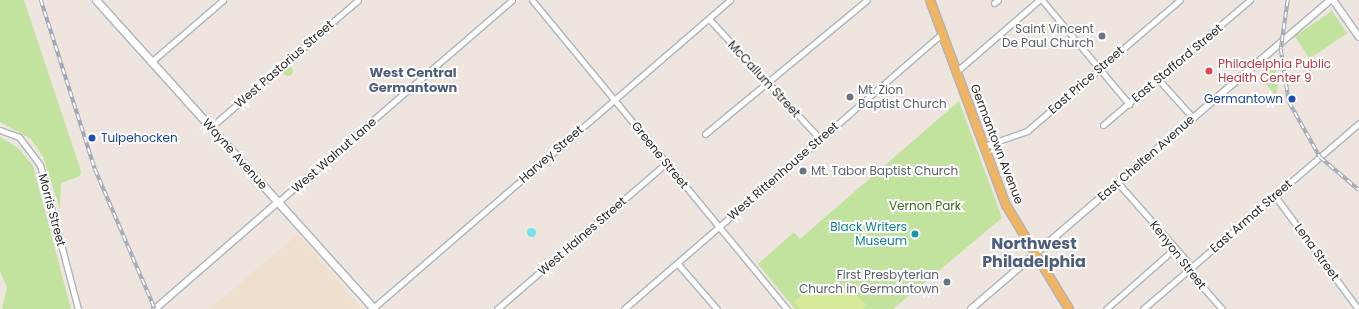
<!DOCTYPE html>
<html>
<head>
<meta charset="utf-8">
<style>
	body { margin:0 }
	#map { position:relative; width:1359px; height:309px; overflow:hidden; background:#eee5df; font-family:Poppins,sans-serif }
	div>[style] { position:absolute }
	.education>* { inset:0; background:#efdfcf }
	.green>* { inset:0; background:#c1e39d; transform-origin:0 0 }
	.round { border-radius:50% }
	.pitch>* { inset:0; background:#d6ea99 }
	.water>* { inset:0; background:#74e3ed }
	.roads { filter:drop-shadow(1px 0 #afb4bc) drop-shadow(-1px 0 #afb4bc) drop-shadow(0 1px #afb4bc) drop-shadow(0 -1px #afb4bc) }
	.minor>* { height:5px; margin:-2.5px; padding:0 2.5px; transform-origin:2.5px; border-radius:2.5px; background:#fff }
	.tertiary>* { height:6px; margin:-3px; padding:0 3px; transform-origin:3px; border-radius:3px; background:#fff }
	.secondary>* { height:7px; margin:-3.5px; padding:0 3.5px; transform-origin:3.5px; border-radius:3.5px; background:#fff }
	.primary>* { height:8px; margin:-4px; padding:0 4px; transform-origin:4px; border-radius:4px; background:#efb562 }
	.rail>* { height:3.5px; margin-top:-1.75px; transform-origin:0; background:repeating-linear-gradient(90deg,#fff 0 6px,#a1a8b6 0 12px); box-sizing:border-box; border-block:1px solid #a1a8b6 }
	.dots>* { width:11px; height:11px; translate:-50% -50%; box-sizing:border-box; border:2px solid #fff; border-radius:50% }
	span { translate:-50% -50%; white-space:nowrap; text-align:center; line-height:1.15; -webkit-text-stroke:4px #fff; paint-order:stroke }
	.worship-label { font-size:12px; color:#5b616d }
	.right { translate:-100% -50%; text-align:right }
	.left { translate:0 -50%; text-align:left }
	.street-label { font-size:12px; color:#2c2c2c }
	.health-label { font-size:12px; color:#be3a42 }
	.transit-label { font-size:12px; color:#164399 }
	.park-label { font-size:12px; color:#3a6a1c }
	.culture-label { font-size:12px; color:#0d838f }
	.neighbourhood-label { font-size:13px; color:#4d5e7d; font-weight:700 }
	.district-label { font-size:16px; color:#4d5e7d; font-weight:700 }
</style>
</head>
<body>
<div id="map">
	<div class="education">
		<i style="clip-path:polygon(298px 234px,362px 309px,209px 309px)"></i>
	</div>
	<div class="green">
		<i style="clip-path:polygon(0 0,24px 0,81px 171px,80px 176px,61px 183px,60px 209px,43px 157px,31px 139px,0 122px)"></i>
		<i style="left:1332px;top:11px;width:27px;height:45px;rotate:56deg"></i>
		<i style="clip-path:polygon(1275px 62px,1278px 82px,1277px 93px,1274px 94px,1259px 75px)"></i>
		<i class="round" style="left:283px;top:66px;width:10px;height:10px"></i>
		<i style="clip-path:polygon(959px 101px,1002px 218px,893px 309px,795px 309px,758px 264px,794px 232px,800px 239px)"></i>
		<i style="clip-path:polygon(0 137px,18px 148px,33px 166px,71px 309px,2px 309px,7px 287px,0 271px)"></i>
	</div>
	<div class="pitch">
		<i style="clip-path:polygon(833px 284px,851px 290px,867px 305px,863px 309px,800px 309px,794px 302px,809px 288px)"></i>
	</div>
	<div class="water">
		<i class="round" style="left:526.5px;top:227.5px;width:9px;height:9px"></i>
	</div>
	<div class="roads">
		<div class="minor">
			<i style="left:532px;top:0;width:401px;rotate:50.5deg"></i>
			<i style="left:1042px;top:0;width:136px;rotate:50.1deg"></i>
			<i style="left:994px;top:3px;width:5px;rotate:-37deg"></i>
			<i style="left:709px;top:19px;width:163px;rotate:47.2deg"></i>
			<i style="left:151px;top:62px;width:95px;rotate:-40.7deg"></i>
			<i style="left:957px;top:71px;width:108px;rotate:-40.9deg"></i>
			<i style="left:1158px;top:79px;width:52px;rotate:48.1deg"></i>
			<i style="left:1103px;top:125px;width:193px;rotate:-40.4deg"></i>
			<i style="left:211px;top:127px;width:194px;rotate:-40.8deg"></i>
			<i style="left:0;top:130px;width:20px;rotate:20deg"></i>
			<i style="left:19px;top:137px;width:35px;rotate:53deg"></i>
			<i style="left:40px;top:165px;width:149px;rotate:75.2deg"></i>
			<i style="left:705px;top:134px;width:210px;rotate:-39.6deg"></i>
			<i style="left:984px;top:146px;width:46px;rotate:-19.2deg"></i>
			<i style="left:1027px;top:131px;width:201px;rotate:-40.6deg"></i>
			<i style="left:1118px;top:183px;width:103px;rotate:48.6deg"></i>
			<i style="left:1186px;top:260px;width:19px;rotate:65deg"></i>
			<i style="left:1194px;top:277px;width:43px;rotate:48.8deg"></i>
			<i style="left:1275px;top:196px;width:140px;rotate:53.7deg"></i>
			<i style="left:278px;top:202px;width:309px;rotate:-40.8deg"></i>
			<i style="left:677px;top:263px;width:61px;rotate:49deg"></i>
			<i style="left:372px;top:309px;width:473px;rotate:-40.8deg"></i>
			<i style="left:497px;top:309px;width:223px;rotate:-40.8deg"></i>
			<i style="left:624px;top:309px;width:422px;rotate:-40.9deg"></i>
			<i style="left:1106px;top:309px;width:92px;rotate:-41.5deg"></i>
			<i style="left:1143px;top:309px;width:285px;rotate:-40.7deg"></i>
		</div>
		<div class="tertiary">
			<i style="left:1333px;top:0;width:45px;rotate:54.9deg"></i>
			<i style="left:155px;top:309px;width:163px;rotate:-41deg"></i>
			<i style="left:971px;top:309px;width:474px;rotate:-40.7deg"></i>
		</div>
		<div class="secondary">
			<i style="left:96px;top:0;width:416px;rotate:48deg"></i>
		</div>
		<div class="primary">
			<i style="left:930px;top:0;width:219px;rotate:69.7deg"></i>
			<i style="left:1006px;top:205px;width:122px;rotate:58.8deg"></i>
		</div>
	</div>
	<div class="rail">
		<i style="left:41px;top:0;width:177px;rotate:72.3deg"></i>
		<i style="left:95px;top:169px;width:152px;rotate:66.8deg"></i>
		<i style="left:1288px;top:0;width:49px;rotate:98.1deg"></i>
		<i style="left:1281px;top:49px;width:54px;rotate:81.4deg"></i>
		<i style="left:1289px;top:102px;width:63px;rotate:60.6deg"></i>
		<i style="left:1320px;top:157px;width:51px;rotate:40.2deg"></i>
	</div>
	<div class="dots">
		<i style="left:1102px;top:36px;background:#6b7280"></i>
		<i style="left:1209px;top:71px;background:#e0444e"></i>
		<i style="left:850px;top:97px;background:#6b7280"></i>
		<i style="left:1292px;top:99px;background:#1a4fb4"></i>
		<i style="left:92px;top:138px;background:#1a4fb4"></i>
		<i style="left:803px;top:171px;background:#6b7280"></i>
		<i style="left:915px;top:234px;background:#0f9aa8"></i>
		<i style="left:947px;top:282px;background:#6b7280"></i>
	</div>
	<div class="worship-label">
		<span class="right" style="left:1094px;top:36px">Saint Vincent<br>De Paul Church</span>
		<span class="left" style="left:858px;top:97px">Mt. Zion<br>Baptist Church</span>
		<span class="left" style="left:811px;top:171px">Mt. Tabor Baptist Church</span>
		<span class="right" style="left:939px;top:282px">First Presbyterian<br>Church in Germantown</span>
	</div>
	<div class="street-label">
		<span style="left:1177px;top:63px;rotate:-40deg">East Stafford Street</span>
		<span style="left:284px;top:64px;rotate:-41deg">West Pastorius Street</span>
		<span style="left:764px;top:79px;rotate:47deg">McCallum Street</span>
		<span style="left:1086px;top:80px;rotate:-41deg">East Price Street</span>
		<span style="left:997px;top:144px;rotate:69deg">Germantown Avenue</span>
		<span style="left:235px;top:154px;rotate:48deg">Wayne Avenue</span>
		<span style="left:551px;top:154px;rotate:-41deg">Harvey Street</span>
		<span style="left:334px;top:155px;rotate:-41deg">West Walnut Lane</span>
		<span style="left:660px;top:155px;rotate:51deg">Greene Street</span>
		<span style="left:1146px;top:158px;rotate:-41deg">East Chelten Avenue</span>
		<span style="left:783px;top:171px;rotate:-41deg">West Rittenhouse Street</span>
		<span style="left:52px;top:210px;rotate:75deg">Morris Street</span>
		<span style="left:1251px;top:216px;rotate:-41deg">East Armat Street</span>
		<span style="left:582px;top:236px;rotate:-41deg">West Haines Street</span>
		<span style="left:1317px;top:252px;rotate:54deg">Lena Street</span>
		<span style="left:1178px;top:255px;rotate:52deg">Kenyon Street</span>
	</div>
	<div class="health-label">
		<span class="left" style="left:1218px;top:71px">Philadelphia Public<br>Health Center 9</span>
	</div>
	<div class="transit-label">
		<span class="right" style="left:1283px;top:99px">Germantown</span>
		<span class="left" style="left:101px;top:138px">Tulpehocken</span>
	</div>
	<div class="park-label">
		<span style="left:925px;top:206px">Vernon Park</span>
	</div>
	<div class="culture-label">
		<span class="right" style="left:907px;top:234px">Black Writers<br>Museum</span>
	</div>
	<div class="neighbourhood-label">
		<span style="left:413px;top:81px">West Central<br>Germantown</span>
	</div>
	<div class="district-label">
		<span style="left:1034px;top:253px">Northwest<br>Philadelphia</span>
	</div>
</div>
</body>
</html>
